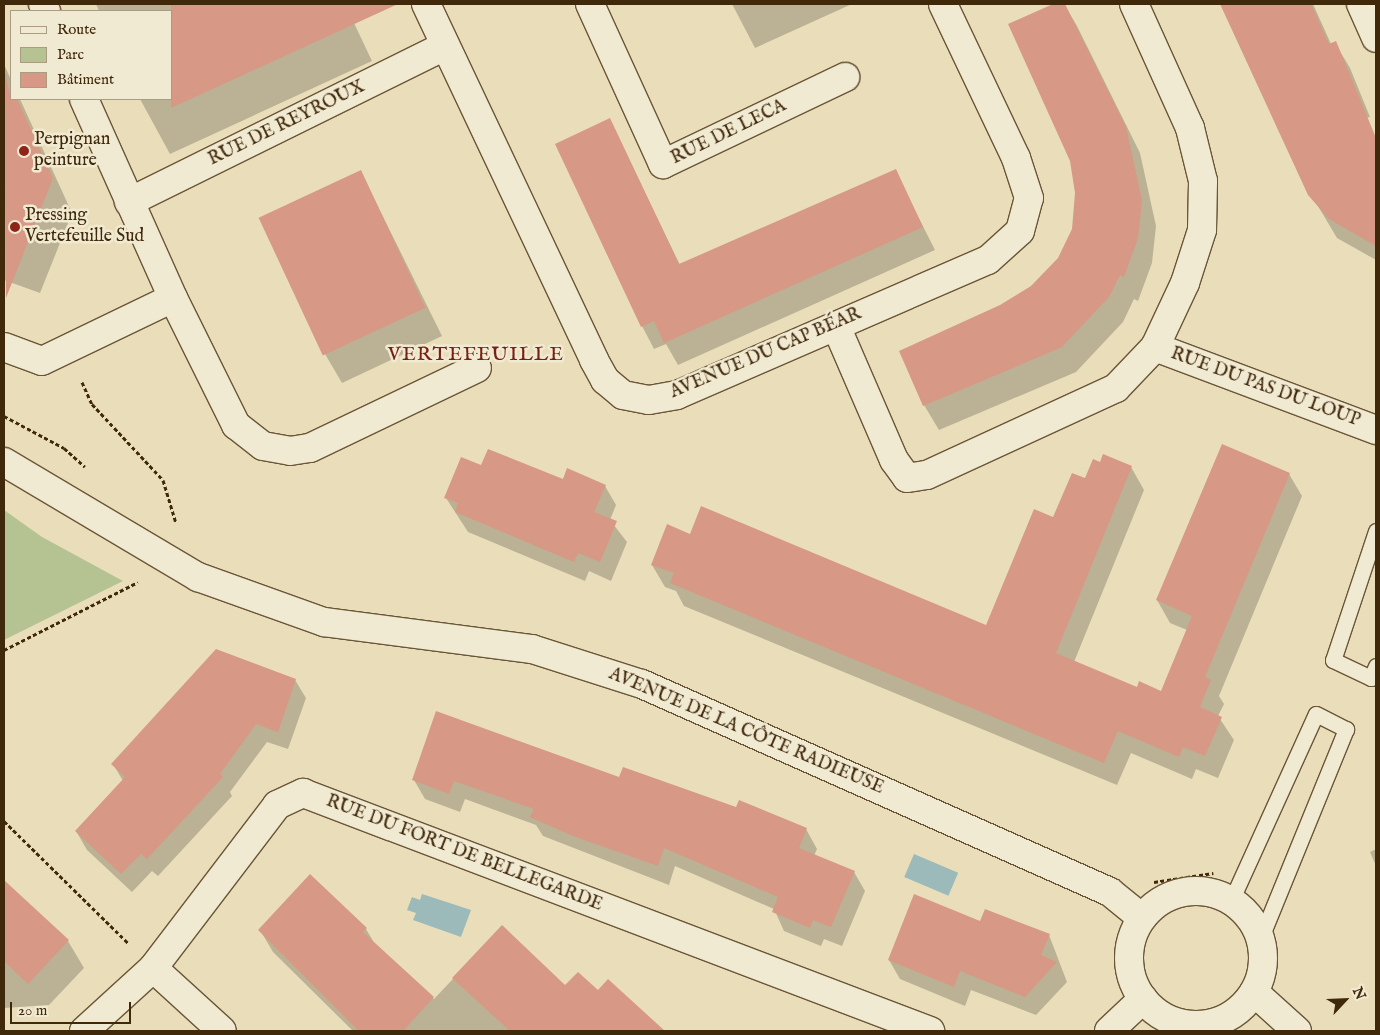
<!DOCTYPE html>
<html>
<head>
<meta charset="utf-8">
<style>
	body { margin:0 }
	#map { position:relative; width:1380px; height:1035px; overflow:hidden; background:#eadeba; font-family:"IM FELL English",serif }
	div>[style] { position:absolute }
	.green>* { inset:0; background:#b5c291 }
	.water>* { inset:0; background:#9bbab9; transform-origin:0 0 }
	.shadow>* { inset:0; background:#0003 }
	.building>* { inset:0; background:#d79885; transform-origin:0 0 }
	.path>* { height:3px; margin-top:-1.5px; transform-origin:0; background:repeating-linear-gradient(90deg,#40280b 0 4px,transparent 0 6.5px) }
	.roads { filter:drop-shadow(1px 0 #6a5637) drop-shadow(-1px 0 #6a5637) drop-shadow(0 1px #6a5637) drop-shadow(0 -1px #6a5637) }
	.service>* { height:15px; margin:-7.5px; padding:0 7.5px; transform-origin:7.5px; border-radius:7.5px; background:#f1ead2 }
	.minor>* { height:28px; margin:-14px; padding:0 14px; transform-origin:14px; border-radius:14px; background:#f1ead2 }
	.minor>.ring { margin:-14px; padding:0; box-sizing:content-box; background:none; border:28px solid #f1ead2; border-radius:50% }
	.dots>* { width:14px; height:14px; translate:-50% -50%; box-sizing:border-box; border:2px solid #f1ead2; border-radius:50% }
	span { translate:-50% -50%; white-space:nowrap; text-align:center; line-height:1.15; -webkit-text-stroke:5px #f1ead2; paint-order:stroke }
	.street-label { font-size:18px; color:#40280b }
	.poi-label { font-size:18px; color:#40280b }
	.left { translate:0 -50%; text-align:left }
	.quarter-label { font-size:20px; color:#7a1f14; letter-spacing:1px }
	.frame { position:absolute; inset:0; border:5px solid #40280b; pointer-events:none }
	.legend { position:absolute; left:10px; top:10px; width:162px; height:90px; box-sizing:border-box; background:#f1ead2; border:1px solid #aa9c82; margin:0; padding:6px 9px; list-style:none; font-size:15px; color:#40280b }
	.legend li { display:flex; align-items:center; gap:10px; height:25px }
	.legend b { width:25px; border:1px solid #aa9c82 }
	.north { position:absolute; left:1320px; top:975px; width:50px; height:50px; -webkit-text-stroke:4px #f1ead2; paint-order:stroke; rotate:65deg; font-size:14px; font-weight:700; line-height:20px; text-align:center; color:#40280b }
	.north::after { content:''; display:block; margin:auto; width:18px; height:22px; background:#40280b; clip-path:polygon(50% 0,100% 100%,50% 72%,0 100%) }
	.scale { position:absolute; left:10px; top:1002px; width:121px; height:22px; box-sizing:border-box; border:2px solid #40280b; border-top:0; padding-left:6px; font-size:15px; line-height:18px; white-space:nowrap; color:#40280b; -webkit-text-stroke:4px #f1ead2; paint-order:stroke }
</style>
</head>
<body>
<div id="map">
	<div class="green">
		<i style="clip-path:polygon(4px 510px,42px 537px,123px 581px,4px 640px)"></i>
	</div>
	<div class="water">
		<i style="left:914px;top:854px;width:48px;height:25px;rotate:23deg"></i>
		<i style="clip-path:polygon(422px 894px,471px 910px,461px 937px,413px 920px,416px 913px,407px 910px,412px 897px,420px 900px)"></i>
	</div>
	<div class="shadow">
		<i style="clip-path:polygon(96px 4px,345px 4px,372px 61px,170px 154px,140px 99px,171px 99px,171px 11px,99px 11px)"></i>
		<i style="clip-path:polygon(732px 4px,852px 4px,755px 48px)"></i>
		<i style="clip-path:polygon(1057px 4px,1064px 4px,1077px 26px,1140px 153px,1156px 226px,1152px 263px,1138px 301px,1134px 299px,1123px 322px,1076px 372px,939px 430px,924px 405px,1001px 306px,1031px 287px,1059px 259px,1073px 229px,1076px 193px,1072px 161px,1010px 24px)"></i>
		<i style="clip-path:polygon(1222px 4px,1313px 4px,1331px 44px,1335px 43px,1350px 68px,1370px 117px,1365px 118px,1376px 145px,1376px 260px,1337px 238px,1306px 186px)"></i>
		<i style="clip-path:polygon(4px 64px,11px 80px,11px 99px,20px 99px,72px 213px,40px 293px,4px 280px)"></i>
		<i style="clip-path:polygon(610px 120px,680px 265px,895px 171px,935px 250px,678px 365px,666px 344px,654px 349px,642px 326px,556px 145px)"></i>
		<i style="clip-path:polygon(361px 172px,442px 336px,342px 383px,325px 354px)"></i>
		<i style="clip-path:polygon(1101px 464px,1131px 467px,1144px 490px,1074px 662px,1137px 688px,1161px 692px,1187px 630px,1170px 623px,1157px 600px,1289px 474px,1302px 496px,1219px 696px,1224px 704px,1218px 716px,1234px 740px,1218px 778px,1196px 769px,1192px 779px,1131px 753px,1117px 785px,684px 606px,676px 591px,665px 587px,652px 565px,691px 536px,986px 626px,1054px 518px)"></i>
		<i style="clip-path:polygon(482px 467px,605px 486px,616px 505px,610px 520px,627px 542px,611px 581px,589px 571px,585px 581px,468px 532px,446px 498px)"></i>
		<i style="clip-path:polygon(295px 680px,306px 698px,288px 749px,267px 742px,230px 792px,232px 796px,158px 876px,152px 871px,132px 892px,87px 850px,76px 831px,123px 781px,113px 764px)"></i>
		<i style="clip-path:polygon(619px 779px,806px 829px,817px 849px,814px 856px,854px 872px,865px 891px,842px 946px,824px 939px,821px 946px,784px 931px,774px 909px,675px 866px,669px 885px,543px 836px,536px 825px,465px 799px,460px 812px,425px 799px,414px 780px)"></i>
		<i style="clip-path:polygon(1376px 849px,1376px 866px,1370px 852px)"></i>
		<i style="clip-path:polygon(4px 882px,68px 941px,84px 968px,49px 1005px,4px 1008px)"></i>
		<i style="clip-path:polygon(981px 923px,1049px 935px,1067px 982px,1036px 1015px,971px 990px,965px 1006px,900px 979px,889px 960px)"></i>
		<i style="clip-path:polygon(502px 927px,565px 987px,598px 992px,661px 1031px,353px 1031px,273px 952px,260px 930px,366px 929px,376px 946px,434px 999px)"></i>
	</div>
	<div class="building">
		<i style="clip-path:polygon(171px 4px,398px 4px,171px 108px)"></i>
		<i style="clip-path:polygon(1053px 4px,1065px 4px,1126px 127px,1142px 200px,1138px 238px,1124px 277px,1120px 275px,1109px 297px,1062px 347px,923px 406px,899px 351px,1000px 305px,1031px 286px,1058px 258px,1072px 229px,1075px 193px,1070px 161px,1008px 24px)"></i>
		<i style="clip-path:polygon(1220px 4px,1311px 4px,1329px 44px,1336px 41px,1376px 138px,1376px 246px,1329px 219px,1308px 195px)"></i>
		<i style="clip-path:polygon(4px 69px,11px 99px,17px 99px,53px 178px,6px 298px)"></i>
		<i style="clip-path:polygon(610px 118px,679px 264px,896px 169px,923px 227px,664px 343px,654px 321px,641px 327px,555px 144px)"></i>
		<i style="left:361px;top:170px;width:152px;height:113px;rotate:65deg"></i>
		<i style="clip-path:polygon(1222px 444px,1290px 473px,1205px 677px,1211px 680px,1200px 707px,1222px 717px,1205px 756px,1183px 747px,1179px 757px,1118px 731px,1104px 763px,670px 583px,674px 573px,651px 565px,667px 524px,690px 534px,701px 506px,986px 625px,1034px 509px,1053px 517px,1072px 473px,1085px 478px,1093px 459px,1100px 462px,1103px 454px,1132px 466px,1056px 653px,1137px 687px,1139px 681px,1161px 691px,1192px 616px,1156px 600px)"></i>
		<i style="clip-path:polygon(488px 449px,563px 479px,567px 468px,606px 485px,594px 512px,617px 521px,600px 562px,578px 553px,574px 562px,455px 512px,458px 503px,444px 498px,461px 457px,481px 465px)"></i>
		<i style="clip-path:polygon(216px 649px,296px 679px,278px 732px,256px 724px,220px 774px,223px 777px,147px 859px,141px 854px,121px 874px,75px 831px,125px 777px,111px 764px)"></i>
		<i style="clip-path:polygon(436px 711px,619px 777px,623px 767px,736px 807px,739px 800px,807px 828px,799px 848px,855px 871px,831px 927px,813px 920px,810px 928px,772px 912px,778px 897px,664px 848px,658px 866px,573px 836px,530px 817px,534px 809px,454px 781px,449px 794px,412px 780px)"></i>
		<i style="clip-path:polygon(310px 874px,367px 928px,363px 932px,434px 997px,403px 1031px,359px 1031px,258px 930px)"></i>
		<i style="clip-path:polygon(4px 880px,69px 940px,28px 984px,4px 961px)"></i>
		<i style="clip-path:polygon(914px 894px,980px 921px,985px 909px,1050px 934px,1041px 955px,1057px 962px,1025px 997px,960px 971px,954px 987px,888px 960px)"></i>
		<i style="clip-path:polygon(502px 925px,565px 985px,578px 972px,598px 990px,608px 979px,665px 1031px,510px 1031px,452px 978px)"></i>
	</div>
	<div class="path">
		<i style="left:82px;top:382px;width:24px;rotate:66deg"></i>
		<i style="left:92px;top:404px;width:104px;rotate:46.9deg"></i>
		<i style="left:163px;top:480px;width:45px;rotate:73.2deg"></i>
		<i style="left:4px;top:416px;width:68px;rotate:28.1deg"></i>
		<i style="left:64px;top:448px;width:28px;rotate:42deg"></i>
		<i style="left:4px;top:650px;width:150px;rotate:-26.9deg"></i>
		<i style="left:4px;top:821px;width:174px;rotate:44.5deg"></i>
		<i style="left:1154px;top:882px;width:60px;rotate:-8.7deg"></i>
	</div>
	<div class="roads">
		<div class="service">
			<i style="left:1376px;top:531px;width:136px;rotate:108.4deg"></i>
			<i style="left:1333px;top:660px;width:42px;rotate:25.3deg"></i>
			<i style="left:1371px;top:678px;width:13px;rotate:-67deg"></i>
			<i style="left:1231px;top:901px;width:205px;rotate:-65.6deg"></i>
			<i style="left:1316px;top:714px;width:34px;rotate:27deg"></i>
			<i style="left:1346px;top:729px;width:228px;rotate:112.2deg"></i>
		</div>
		<div class="minor">
			<i style="left:43px;top:4px;width:8px;rotate:67deg"></i>
			<i style="left:426px;top:4px;width:394px;rotate:64.7deg"></i>
			<i style="left:594px;top:360px;width:23px;rotate:61deg"></i>
			<i style="left:605px;top:380px;width:23px;rotate:40deg"></i>
			<i style="left:623px;top:395px;width:26px;rotate:11deg"></i>
			<i style="left:649px;top:400px;width:28px;rotate:-10deg"></i>
			<i style="left:677px;top:395px;width:339px;rotate:-23.5deg"></i>
			<i style="left:988px;top:260px;width:43px;rotate:-42.2deg"></i>
			<i style="left:1020px;top:231px;width:34px;rotate:-75deg"></i>
			<i style="left:1029px;top:198px;width:42px;rotate:-108deg"></i>
			<i style="left:1016px;top:158px;width:170px;rotate:-115.4deg"></i>
			<i style="left:590px;top:4px;width:176px;rotate:65.5deg"></i>
			<i style="left:663px;top:164px;width:202px;rotate:-25.5deg"></i>
			<i style="left:1361px;top:4px;width:37px;rotate:66deg"></i>
			<i style="left:84px;top:99px;width:218px;rotate:65.9deg"></i>
			<i style="left:173px;top:298px;width:142px;rotate:63.6deg"></i>
			<i style="left:236px;top:425px;width:34px;rotate:38deg"></i>
			<i style="left:263px;top:446px;width:27px;rotate:10deg"></i>
			<i style="left:290px;top:451px;width:20px;rotate:-9deg"></i>
			<i style="left:310px;top:448px;width:185px;rotate:-25.6deg"></i>
			<i style="left:129px;top:202px;width:352px;rotate:-26.3deg"></i>
			<i style="left:836px;top:326px;width:146px;rotate:66.6deg"></i>
			<i style="left:894px;top:460px;width:22px;rotate:54deg"></i>
			<i style="left:907px;top:478px;width:20px;rotate:-9deg"></i>
			<i style="left:927px;top:475px;width:208px;rotate:-24.7deg"></i>
			<i style="left:1116px;top:388px;width:57px;rotate:-46.4deg"></i>
			<i style="left:1155px;top:347px;width:71px;rotate:-64.9deg"></i>
			<i style="left:1185px;top:283px;width:56px;rotate:-72.2deg"></i>
			<i style="left:1202px;top:230px;width:49px;rotate:-88.8deg"></i>
			<i style="left:1203px;top:181px;width:55px;rotate:-103.8deg"></i>
			<i style="left:1190px;top:128px;width:136px;rotate:-114.3deg"></i>
			<i style="left:4px;top:347px;width:40px;rotate:20.2deg"></i>
			<i style="left:42px;top:361px;width:145px;rotate:-25.7deg"></i>
			<i style="left:1155px;top:347px;width:236px;rotate:20.6deg"></i>
			<i style="left:4px;top:462px;width:226px;rotate:30.7deg"></i>
			<i style="left:198px;top:577px;width:134px;rotate:19.7deg"></i>
			<i style="left:324px;top:622px;width:210px;rotate:7.4deg"></i>
			<i style="left:532px;top:649px;width:115px;rotate:17.7deg"></i>
			<i style="left:642px;top:684px;width:512px;rotate:23.96deg"></i>
			<i style="left:1110px;top:892px;width:41px;rotate:39.1deg"></i>
			<i class="ring" style="left:1129px;top:891px;width:106px;height:106px"></i>
			<i style="left:153px;top:968px;width:93px;rotate:42.4deg"></i>
			<i style="left:1254px;top:992px;width:58px;rotate:42.2deg"></i>
			<i style="left:84px;top:1031px;width:93px;rotate:-42.4deg"></i>
			<i style="left:153px;top:968px;width:205px;rotate:-52.7deg"></i>
			<i style="left:277px;top:805px;width:29px;rotate:-25deg"></i>
			<i style="left:303px;top:793px;width:671px;rotate:20.79deg"></i>
			<i style="left:1109px;top:1031px;width:47px;rotate:-43.3deg"></i>
		</div>
	</div>
	<div class="dots">
		<i style="left:24px;top:151px;background:#8f2418"></i>
		<i style="left:15px;top:227px;background:#8f2418"></i>
	</div>
	<div class="street-label">
		<span style="left:287px;top:124px;rotate:-26deg">RUE DE REYROUX</span>
		<span style="left:729px;top:133px;rotate:-26deg">RUE DE LECA</span>
		<span style="left:766px;top:354px;rotate:-23deg">AVENUE DU CAP BÉAR</span>
		<span style="left:1265px;top:388px;rotate:20deg">RUE DU PAS DU LOUP</span>
		<span style="left:746px;top:732px;rotate:23deg">AVENUE DE LA CÔTE RADIEUSE</span>
		<span style="left:464px;top:854px;rotate:21deg">RUE DU FORT DE BELLEGARDE</span>
	</div>
	<div class="poi-label">
		<span class="left" style="left:34px;top:151px">Perpignan<br>peinture</span>
		<span class="left" style="left:25px;top:227px">Pressing<br>Vertefeuille Sud</span>
	</div>
	<div class="quarter-label">
		<span style="left:476px;top:354px">VERTEFEUILLE</span>
	</div>
	<div class="frame"></div>
	<ul class="legend">
	<li><b style="height:6px;background:#f1ead2"></b>Route</li>
	<li><b style="height:14px;background:#b5c291"></b>Parc</li>
	<li><b style="height:14px;background:#d79885"></b>Bâtiment</li>
	</ul>
	<div class="north">N</div>
	<div class="scale">20 m</div>
</div>
</body>
</html>
